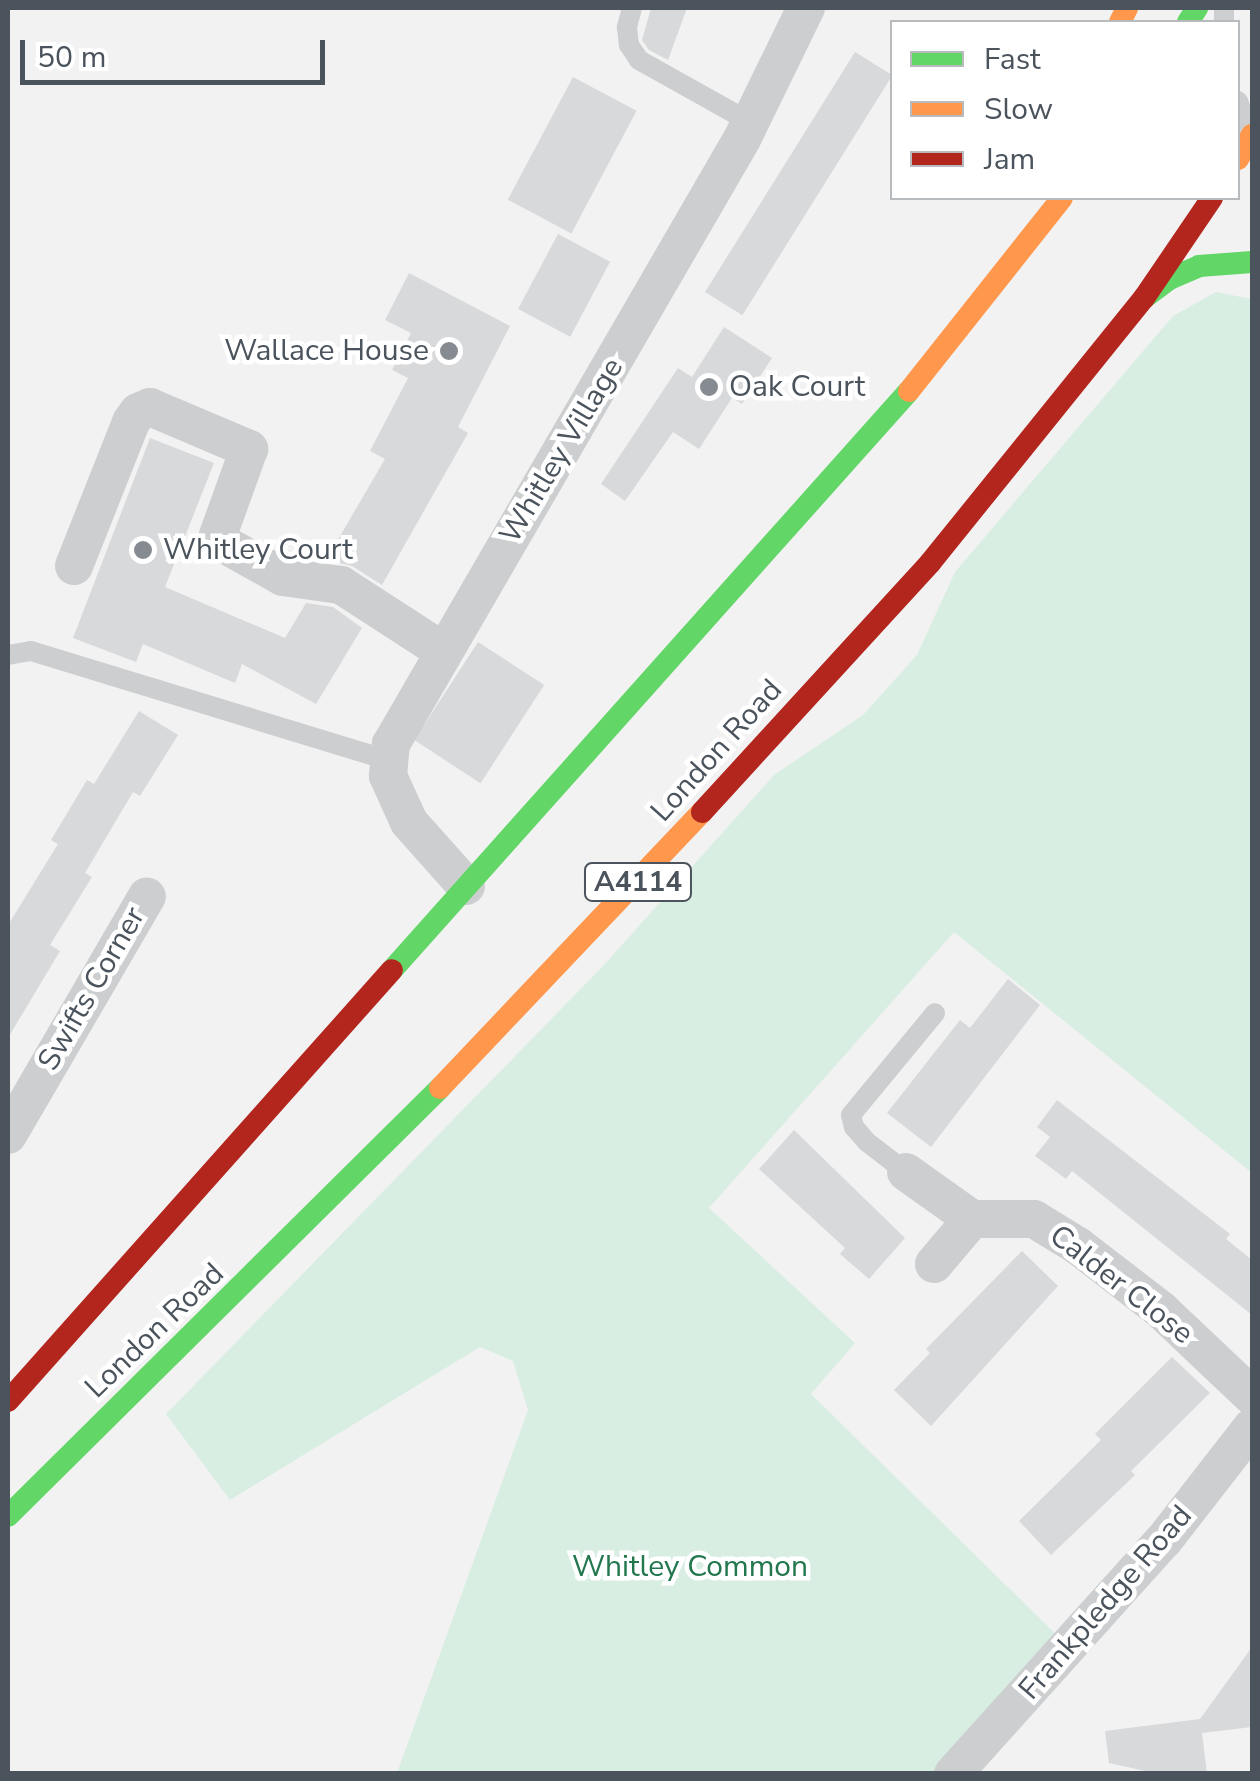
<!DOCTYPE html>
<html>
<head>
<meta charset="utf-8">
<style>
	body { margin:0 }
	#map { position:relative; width:1260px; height:1781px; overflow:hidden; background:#f2f2f2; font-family:"Nunito Sans",sans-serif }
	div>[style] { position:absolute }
	.green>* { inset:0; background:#d9eee2 }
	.building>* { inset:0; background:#d8d9db; transform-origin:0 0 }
	.lane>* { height:20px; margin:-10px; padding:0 10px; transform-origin:10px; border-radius:10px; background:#ccced0 }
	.street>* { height:38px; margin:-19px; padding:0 19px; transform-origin:19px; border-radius:19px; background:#ccced0 }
	.fast>* { height:22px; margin:-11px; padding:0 11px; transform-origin:11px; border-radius:11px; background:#63d668 }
	.slow>* { height:22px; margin:-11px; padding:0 11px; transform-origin:11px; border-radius:11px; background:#ff974d }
	.jam>* { height:22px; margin:-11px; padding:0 11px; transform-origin:11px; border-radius:11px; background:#b3261e }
	.dots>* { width:28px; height:28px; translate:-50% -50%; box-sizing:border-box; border:5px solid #fff; border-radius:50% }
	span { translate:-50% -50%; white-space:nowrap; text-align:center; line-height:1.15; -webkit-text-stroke:9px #fff; paint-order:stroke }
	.shield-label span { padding:2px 8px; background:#fff; border:2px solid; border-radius:8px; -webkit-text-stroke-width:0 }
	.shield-label { font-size:28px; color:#4b545d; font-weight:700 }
	.poi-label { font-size:30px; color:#4b545d }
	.right { translate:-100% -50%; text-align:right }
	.left { translate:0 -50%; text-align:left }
	.street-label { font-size:30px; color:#4b545d }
	.park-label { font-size:30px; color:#22774e }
	.frame { position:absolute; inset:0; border:10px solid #4b545d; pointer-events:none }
	.legend { position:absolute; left:890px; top:20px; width:350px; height:180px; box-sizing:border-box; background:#fff; border:2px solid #b7bbbe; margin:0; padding:12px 18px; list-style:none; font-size:30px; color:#4b545d }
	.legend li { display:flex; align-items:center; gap:20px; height:50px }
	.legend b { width:50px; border:2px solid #b7bbbe }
	.scale { position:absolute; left:20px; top:40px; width:305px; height:45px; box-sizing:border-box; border:5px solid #4b545d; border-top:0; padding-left:12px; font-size:30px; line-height:35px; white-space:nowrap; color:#4b545d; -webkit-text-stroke:8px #fff; paint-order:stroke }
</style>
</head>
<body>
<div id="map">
	<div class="green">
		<i style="clip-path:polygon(1216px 292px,1252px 299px,1252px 1173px,954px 932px,709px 1208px,855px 1343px,811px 1394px,1069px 1647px,953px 1773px,397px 1773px,528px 1410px,513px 1361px,480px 1347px,230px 1500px,166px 1414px,603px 966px,774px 775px,863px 715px,917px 655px,955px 572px,1173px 316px)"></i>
	</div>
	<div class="building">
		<i style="clip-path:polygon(651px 8px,687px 8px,668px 60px,649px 50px,642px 40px)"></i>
		<i style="left:855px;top:52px;width:44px;height:283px;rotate:32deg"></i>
		<i style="left:573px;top:77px;width:72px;height:139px;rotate:28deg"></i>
		<i style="left:558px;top:234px;width:59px;height:85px;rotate:28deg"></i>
		<i style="clip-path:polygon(409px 273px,510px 326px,458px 427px,468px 433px,382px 585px,352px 566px,326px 560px,385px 459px,370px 451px,408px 378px,392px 370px,411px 333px,385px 320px)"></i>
		<i style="clip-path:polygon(724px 327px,772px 358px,742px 404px,732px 398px,699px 449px,673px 432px,625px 501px,601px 484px,678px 368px,692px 377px)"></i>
		<i style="clip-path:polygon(150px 438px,214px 463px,165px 587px,285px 638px,306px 603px,333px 607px,362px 628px,316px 704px,242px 664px,235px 683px,143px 644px,136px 662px,73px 638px)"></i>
		<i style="left:478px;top:642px;width:79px;height:117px;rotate:33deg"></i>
		<i style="clip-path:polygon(139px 711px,178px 735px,140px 796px,133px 792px,85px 873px,92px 877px,50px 945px,60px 951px,8px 1038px,8px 925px,58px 844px,51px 840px,87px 780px,94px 784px)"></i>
		<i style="clip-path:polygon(1008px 979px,1040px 1005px,931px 1147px,887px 1113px,960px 1020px,970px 1028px)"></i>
		<i style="clip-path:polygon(1057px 1100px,1230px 1234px,1226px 1239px,1252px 1260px,1252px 1315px,1072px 1171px,1066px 1179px,1035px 1156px,1050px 1137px,1037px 1127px)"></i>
		<i style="clip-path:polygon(794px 1130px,905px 1238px,869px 1279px,840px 1254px,845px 1248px,759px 1169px)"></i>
		<i style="clip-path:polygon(1022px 1251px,1058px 1286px,931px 1426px,894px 1390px,930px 1353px,926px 1349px)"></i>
		<i style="clip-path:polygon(1172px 1357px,1210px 1393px,1131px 1471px,1135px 1475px,1051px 1555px,1019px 1521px,1101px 1440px,1095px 1434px)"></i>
		<i style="clip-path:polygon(1252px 1647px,1252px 1727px,1202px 1733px,1207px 1774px,1159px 1774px,1109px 1763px,1105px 1731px,1200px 1719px)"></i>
	</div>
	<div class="lane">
		<i style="left:632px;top:8px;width:20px;rotate:105deg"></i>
		<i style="left:627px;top:27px;width:18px;rotate:84deg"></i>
		<i style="left:629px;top:45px;width:18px;rotate:56deg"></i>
		<i style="left:639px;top:60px;width:127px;rotate:29.2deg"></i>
		<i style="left:1224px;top:22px;width:14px;rotate:-90deg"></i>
		<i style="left:1238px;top:101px;width:37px;rotate:70deg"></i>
		<i style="left:8px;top:655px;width:23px;rotate:-10deg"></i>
		<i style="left:31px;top:651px;width:375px;rotate:17deg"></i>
		<i style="left:906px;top:1172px;width:49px;rotate:-142.4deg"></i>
		<i style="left:867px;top:1142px;width:20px;rotate:-131deg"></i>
		<i style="left:854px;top:1127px;width:12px;rotate:-104deg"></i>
		<i style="left:851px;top:1115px;width:132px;rotate:-50.5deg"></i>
	</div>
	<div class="street">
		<i style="left:74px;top:566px;width:155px;rotate:-68.4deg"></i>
		<i style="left:131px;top:422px;width:12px;rotate:-55deg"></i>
		<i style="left:138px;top:412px;width:13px;rotate:-23deg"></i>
		<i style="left:150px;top:407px;width:108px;rotate:23deg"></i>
		<i style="left:249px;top:449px;width:91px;rotate:109.8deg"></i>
		<i style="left:218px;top:535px;width:9px;rotate:63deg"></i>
		<i style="left:222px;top:543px;width:70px;rotate:29.1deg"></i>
		<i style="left:283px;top:577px;width:59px;rotate:7.9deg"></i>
		<i style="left:341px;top:585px;width:121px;rotate:32.9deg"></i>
		<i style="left:466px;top:886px;width:86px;rotate:-131.7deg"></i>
		<i style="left:409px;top:822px;width:51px;rotate:-114.5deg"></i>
		<i style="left:388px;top:776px;width:32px;rotate:-85deg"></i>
		<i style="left:391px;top:744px;width:699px;rotate:-59.88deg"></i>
		<i style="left:742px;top:139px;width:146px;rotate:-64deg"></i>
		<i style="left:8px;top:1135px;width:276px;rotate:-59.8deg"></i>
		<i style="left:906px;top:1172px;width:81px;rotate:35.5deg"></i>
		<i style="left:934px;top:1264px;width:59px;rotate:-49.8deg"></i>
		<i style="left:972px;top:1219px;width:62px"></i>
		<i style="left:1034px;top:1219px;width:52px;rotate:31.5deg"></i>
		<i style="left:1078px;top:1246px;width:105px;rotate:37.6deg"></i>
		<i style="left:1161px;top:1310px;width:125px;rotate:43.4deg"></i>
		<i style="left:953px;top:1774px;width:315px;rotate:-48deg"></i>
		<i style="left:1164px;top:1540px;width:143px;rotate:-52.1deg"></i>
	</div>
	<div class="fast">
		<i style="left:1188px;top:22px;width:17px;rotate:-57deg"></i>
		<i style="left:1144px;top:298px;width:31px;rotate:-37deg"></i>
		<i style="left:1169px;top:279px;width:33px;rotate:-23deg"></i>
		<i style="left:1199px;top:266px;width:53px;rotate:-4.3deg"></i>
		<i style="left:392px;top:970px;width:776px;rotate:-48.24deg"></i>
		<i style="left:8px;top:1516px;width:608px;rotate:-44.73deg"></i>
	</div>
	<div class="slow">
		<i style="left:1120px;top:22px;width:16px;rotate:-63deg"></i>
		<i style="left:1238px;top:159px;width:28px;rotate:-60deg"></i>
		<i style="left:909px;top:391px;width:246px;rotate:-51.6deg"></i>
		<i style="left:440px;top:1088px;width:381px;rotate:-46.5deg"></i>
	</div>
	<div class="jam">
		<i style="left:702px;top:812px;width:338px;rotate:-47.5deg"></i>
		<i style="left:930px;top:563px;width:341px;rotate:-51.1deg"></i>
		<i style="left:1144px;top:298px;width:121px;rotate:-55.8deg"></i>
		<i style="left:8px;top:1401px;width:577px;rotate:-48.3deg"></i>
	</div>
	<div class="dots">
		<i style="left:449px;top:351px;background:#858b91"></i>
		<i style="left:709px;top:387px;background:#858b91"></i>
		<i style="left:143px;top:550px;background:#858b91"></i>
	</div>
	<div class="shield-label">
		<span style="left:638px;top:882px">A4114</span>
	</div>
	<div class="poi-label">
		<span class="right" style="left:429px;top:351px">Wallace House</span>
		<span class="left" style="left:729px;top:387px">Oak Court</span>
		<span class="left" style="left:163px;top:550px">Whitley Court</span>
	</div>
	<div class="street-label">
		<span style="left:562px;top:451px;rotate:-59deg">Whitley Village</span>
		<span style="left:717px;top:751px;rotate:-48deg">London Road</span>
		<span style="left:92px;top:989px;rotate:-60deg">Swifts Corner</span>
		<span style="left:1121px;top:1285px;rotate:38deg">Calder Close</span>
		<span style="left:155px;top:1331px;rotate:-44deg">London Road</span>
		<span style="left:1106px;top:1603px;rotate:-49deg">Frankpledge Road</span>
	</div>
	<div class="park-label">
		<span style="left:690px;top:1567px">Whitley Common</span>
	</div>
	<div class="frame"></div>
	<ul class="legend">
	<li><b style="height:12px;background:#63d668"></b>Fast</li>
	<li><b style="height:12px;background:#ff974d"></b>Slow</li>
	<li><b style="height:12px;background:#b3261e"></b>Jam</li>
	</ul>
	<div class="scale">50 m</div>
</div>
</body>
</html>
